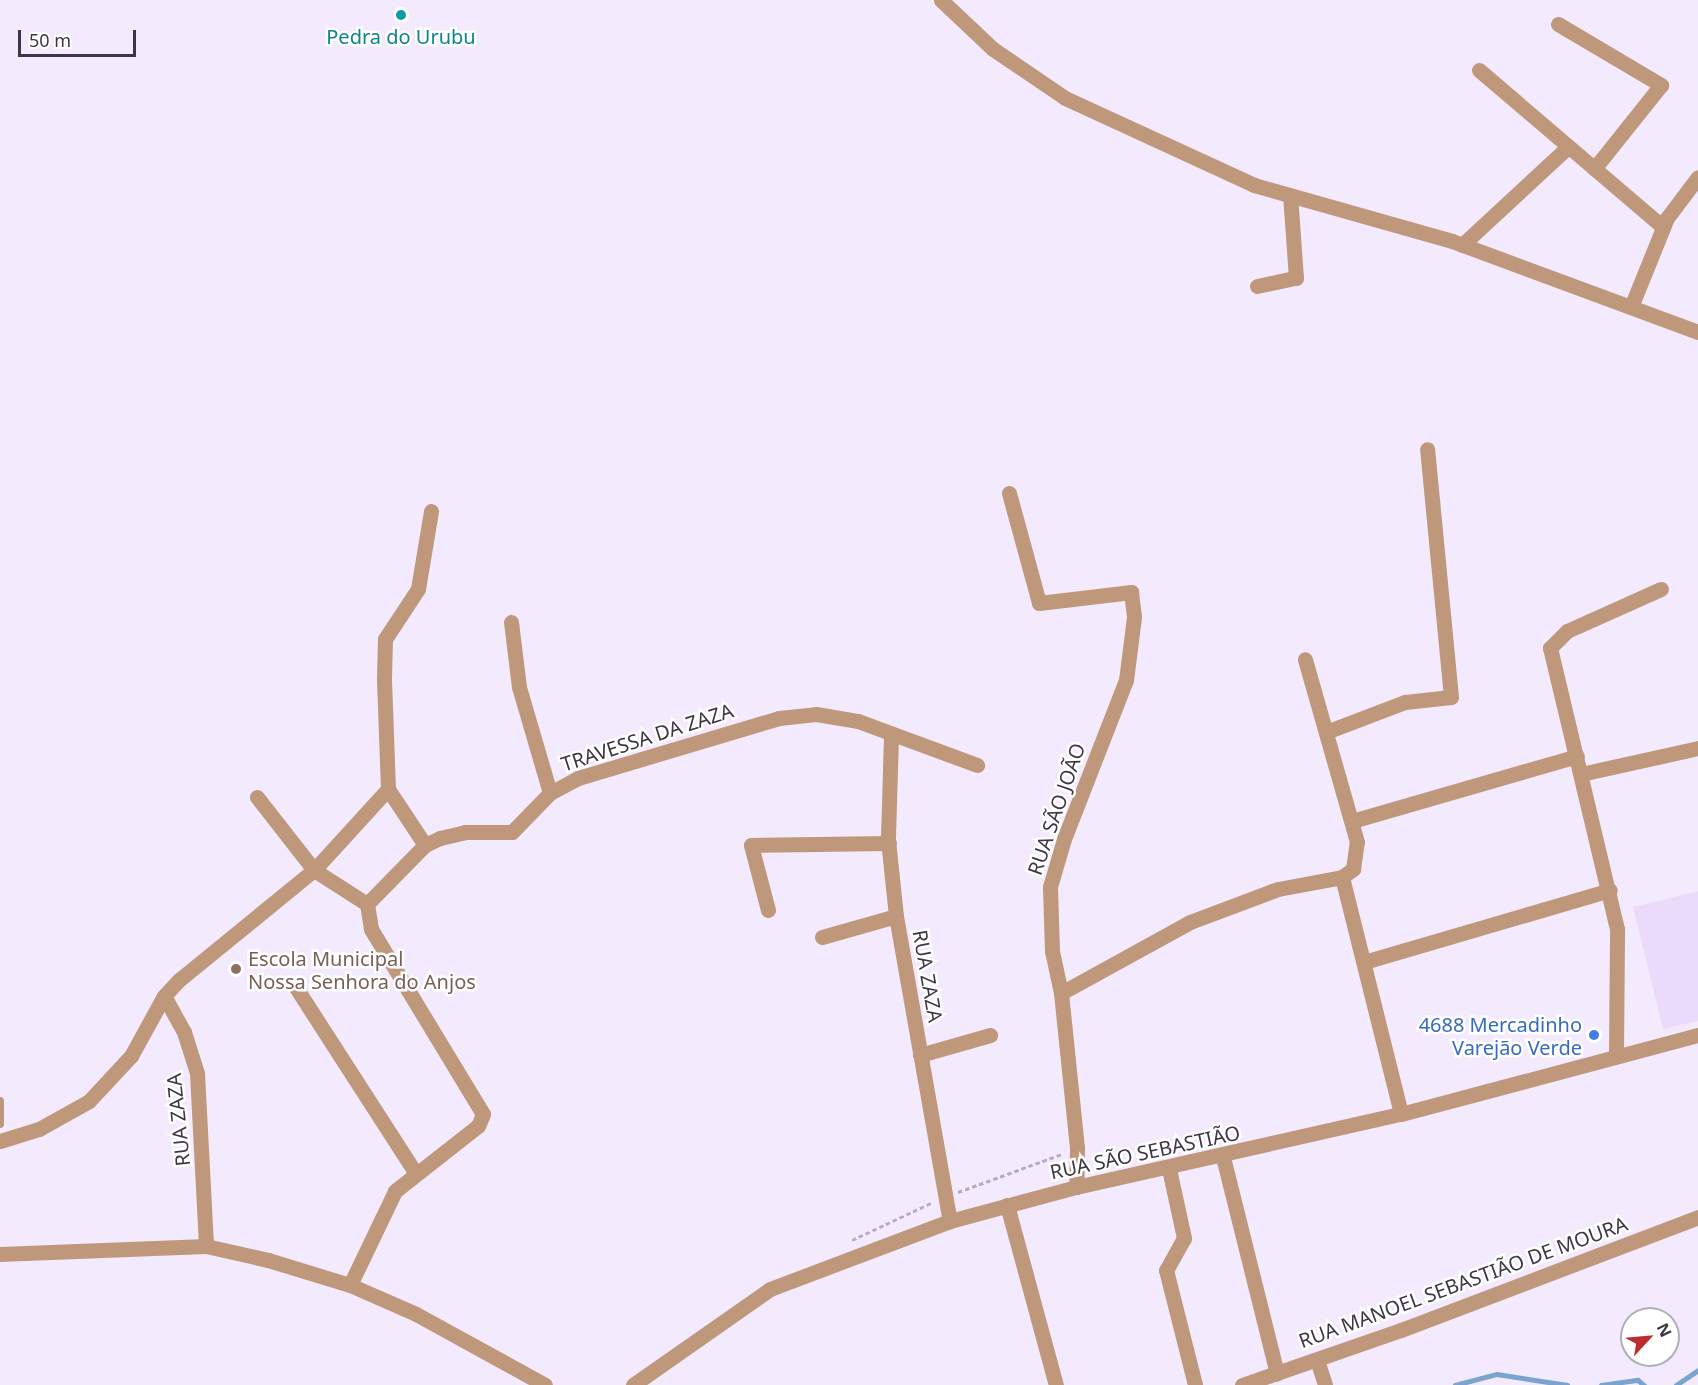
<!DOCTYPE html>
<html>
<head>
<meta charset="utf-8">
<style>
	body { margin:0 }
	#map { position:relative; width:1698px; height:1385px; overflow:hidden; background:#f3eafe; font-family:"Noto Sans",sans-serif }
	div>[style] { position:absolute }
	.built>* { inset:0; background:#eadbfb }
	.stream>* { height:4.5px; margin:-2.25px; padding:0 2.25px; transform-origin:2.25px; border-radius:2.25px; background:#7ca3cd }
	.path>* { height:3px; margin-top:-1.5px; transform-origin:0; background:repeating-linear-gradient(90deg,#b5adbf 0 4.5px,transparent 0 7.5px) }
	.service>* { height:8px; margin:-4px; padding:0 4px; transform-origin:4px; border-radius:4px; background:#bf987c }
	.minor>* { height:15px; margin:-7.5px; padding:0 7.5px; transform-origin:7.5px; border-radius:7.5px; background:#bf987c }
	.tertiary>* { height:15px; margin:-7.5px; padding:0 7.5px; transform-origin:7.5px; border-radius:7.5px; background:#bf987c }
	.dots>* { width:16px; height:16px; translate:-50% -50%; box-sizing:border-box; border:3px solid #fff; border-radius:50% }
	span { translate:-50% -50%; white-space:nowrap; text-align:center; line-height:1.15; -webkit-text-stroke:5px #fff; paint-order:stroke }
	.culture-label { font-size:20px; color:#0d838f }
	.street-label { font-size:20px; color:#3d3744 }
	.education-label { font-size:20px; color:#785e54 }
	.left { translate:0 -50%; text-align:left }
	.shop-label { font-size:20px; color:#366cbe }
	.right { translate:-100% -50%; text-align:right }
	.north { position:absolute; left:1620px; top:1307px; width:60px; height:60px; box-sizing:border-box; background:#fff; border:2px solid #b1afb4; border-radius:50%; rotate:64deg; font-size:16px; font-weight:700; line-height:24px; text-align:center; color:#3d3744 }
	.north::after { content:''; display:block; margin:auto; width:21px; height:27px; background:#bc2d30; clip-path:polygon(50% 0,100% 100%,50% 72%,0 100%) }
	.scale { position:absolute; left:18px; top:30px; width:118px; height:27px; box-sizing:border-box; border:3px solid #3d3744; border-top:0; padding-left:8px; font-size:18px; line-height:21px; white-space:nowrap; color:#3d3744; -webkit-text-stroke:4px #fff; paint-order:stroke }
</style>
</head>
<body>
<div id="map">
	<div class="built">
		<i style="clip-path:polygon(1698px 891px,1698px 1021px,1663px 1029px,1633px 907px)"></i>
	</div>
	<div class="stream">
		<i style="left:1455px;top:1385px;width:43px;rotate:-14.7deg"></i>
		<i style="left:1497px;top:1374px;width:71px;rotate:8.9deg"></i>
		<i style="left:1601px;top:1385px;width:37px;rotate:-8deg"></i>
		<i style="left:1638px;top:1380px;width:8px;rotate:40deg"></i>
		<i style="left:1676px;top:1385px;width:27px;rotate:-34deg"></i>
	</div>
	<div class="path">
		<i style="left:958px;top:1192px;width:111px;rotate:-20.1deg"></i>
		<i style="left:852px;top:1240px;width:89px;rotate:-25.1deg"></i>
	</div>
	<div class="service">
		<i style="left:0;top:1101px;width:23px;rotate:90deg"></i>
	</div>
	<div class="minor">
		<i style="left:941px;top:0;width:71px;rotate:43.3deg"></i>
		<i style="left:993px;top:49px;width:87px;rotate:34.2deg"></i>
		<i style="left:1065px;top:98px;width:208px;rotate:24.7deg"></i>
		<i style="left:1254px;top:185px;width:206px;rotate:15.8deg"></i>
		<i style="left:1452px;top:241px;width:262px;rotate:20.3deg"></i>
		<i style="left:1558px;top:24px;width:120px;rotate:30.6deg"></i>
		<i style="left:1661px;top:85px;width:107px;rotate:128.6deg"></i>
		<i style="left:1479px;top:70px;width:242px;rotate:40.5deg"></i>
		<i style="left:1462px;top:245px;width:144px;rotate:-42.8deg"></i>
		<i style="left:1257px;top:286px;width:40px;rotate:-12deg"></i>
		<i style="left:1296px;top:278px;width:83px;rotate:-94.1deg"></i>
		<i style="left:1631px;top:307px;width:96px;rotate:-68deg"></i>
		<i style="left:1667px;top:218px;width:51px;rotate:-52.9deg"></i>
		<i style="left:1009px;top:493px;width:114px;rotate:74.7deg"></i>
		<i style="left:1039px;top:603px;width:93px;rotate:-6.8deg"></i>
		<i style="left:1131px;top:592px;width:25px;rotate:83deg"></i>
		<i style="left:1134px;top:617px;width:64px;rotate:97.2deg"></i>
		<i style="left:1126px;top:680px;width:171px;rotate:111.3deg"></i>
		<i style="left:1064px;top:839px;width:50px;rotate:106.3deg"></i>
		<i style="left:1050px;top:887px;width:64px;rotate:88.2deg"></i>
		<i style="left:1052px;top:951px;width:43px;rotate:77.9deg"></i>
		<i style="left:1061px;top:993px;width:156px;rotate:84.1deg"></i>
		<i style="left:1077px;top:1148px;width:39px;rotate:91deg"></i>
		<i style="left:511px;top:622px;width:65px;rotate:83deg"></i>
		<i style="left:519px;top:687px;width:110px;rotate:73.7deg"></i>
		<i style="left:1326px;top:732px;width:85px;rotate:-20.8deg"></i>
		<i style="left:1405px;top:702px;width:46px;rotate:-6.2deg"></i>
		<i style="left:1451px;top:697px;width:249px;rotate:-95.5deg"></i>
		<i style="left:891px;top:736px;width:104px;rotate:91.7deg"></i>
		<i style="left:888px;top:840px;width:76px;rotate:84deg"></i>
		<i style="left:896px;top:916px;width:310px;rotate:80deg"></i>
		<i style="left:1581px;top:774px;width:120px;rotate:-12.5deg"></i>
		<i style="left:257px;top:797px;width:93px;rotate:52deg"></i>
		<i style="left:314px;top:870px;width:63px;rotate:32.7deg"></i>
		<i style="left:1352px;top:821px;width:234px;rotate:-16.1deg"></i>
		<i style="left:425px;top:845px;width:67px;rotate:-123.5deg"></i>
		<i style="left:388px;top:789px;width:110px;rotate:-92.1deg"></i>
		<i style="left:384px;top:679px;width:40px;rotate:-88.6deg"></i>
		<i style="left:385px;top:639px;width:60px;rotate:-56.6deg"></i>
		<i style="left:418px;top:589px;width:79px;rotate:-80.5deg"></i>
		<i style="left:1342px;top:877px;width:244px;rotate:76deg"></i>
		<i style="left:367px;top:904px;width:83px;rotate:-45.5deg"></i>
		<i style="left:425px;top:845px;width:17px;rotate:-25deg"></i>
		<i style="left:440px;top:838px;width:26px;rotate:-13deg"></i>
		<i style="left:465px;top:832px;width:47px"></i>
		<i style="left:512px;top:832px;width:54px;rotate:-45.7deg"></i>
		<i style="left:550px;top:793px;width:32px;rotate:-28deg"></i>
		<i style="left:578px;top:778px;width:210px;rotate:-16.6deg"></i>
		<i style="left:779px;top:718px;width:37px;rotate:-6deg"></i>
		<i style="left:816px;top:714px;width:43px;rotate:9.5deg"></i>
		<i style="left:858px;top:721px;width:127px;rotate:20.3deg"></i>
		<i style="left:768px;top:910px;width:67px;rotate:-104.7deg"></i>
		<i style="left:751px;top:845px;width:138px;rotate:-0.8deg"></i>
		<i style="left:822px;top:937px;width:77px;rotate:-15.8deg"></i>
		<i style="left:1364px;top:962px;width:256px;rotate:-16.3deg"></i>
		<i style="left:295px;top:986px;width:221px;rotate:57.2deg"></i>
		<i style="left:1061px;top:993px;width:147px;rotate:-28.8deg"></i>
		<i style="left:1190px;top:922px;width:94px;rotate:-20.6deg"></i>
		<i style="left:1278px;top:889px;width:65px;rotate:-10.6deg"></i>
		<i style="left:1342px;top:877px;width:14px;rotate:-36deg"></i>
		<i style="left:1353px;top:869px;width:27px;rotate:-82deg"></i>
		<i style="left:1357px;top:842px;width:190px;rotate:-105.9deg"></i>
		<i style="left:164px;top:996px;width:41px;rotate:60.9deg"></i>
		<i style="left:184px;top:1032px;width:43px;rotate:72.4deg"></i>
		<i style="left:197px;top:1073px;width:173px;rotate:87deg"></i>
		<i style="left:1616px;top:1053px;width:124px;rotate:-89.5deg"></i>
		<i style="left:1617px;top:929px;width:289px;rotate:-103.4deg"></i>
		<i style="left:1550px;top:648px;width:24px;rotate:-45deg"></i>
		<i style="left:1567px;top:631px;width:103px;rotate:-24.1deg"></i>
		<i style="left:920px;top:1055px;width:73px;rotate:-15.9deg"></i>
		<i style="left:0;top:1141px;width:41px;rotate:-17.1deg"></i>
		<i style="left:39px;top:1129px;width:57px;rotate:-29.2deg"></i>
		<i style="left:89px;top:1101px;width:62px;rotate:-47deg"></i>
		<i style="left:131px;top:1056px;width:68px;rotate:-61.2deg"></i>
		<i style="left:164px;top:996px;width:22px;rotate:-47deg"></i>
		<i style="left:179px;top:980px;width:174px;rotate:-39.2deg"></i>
		<i style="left:314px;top:870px;width:110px;rotate:-47.6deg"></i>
		<i style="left:1223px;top:1157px;width:223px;rotate:76deg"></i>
		<i style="left:1169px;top:1169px;width:71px;rotate:77.7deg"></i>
		<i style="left:1184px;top:1238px;width:37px;rotate:119deg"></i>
		<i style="left:1166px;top:1270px;width:119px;rotate:75.8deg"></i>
		<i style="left:1007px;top:1205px;width:187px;rotate:74.8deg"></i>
		<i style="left:0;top:1254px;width:206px;rotate:-2.2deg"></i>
		<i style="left:206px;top:1246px;width:64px;rotate:12.7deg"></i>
		<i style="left:268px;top:1260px;width:86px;rotate:17deg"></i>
		<i style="left:350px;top:1285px;width:72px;rotate:23.7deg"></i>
		<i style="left:416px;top:1314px;width:147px;rotate:28.8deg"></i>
		<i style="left:350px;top:1285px;width:104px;rotate:-64.4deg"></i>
		<i style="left:395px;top:1191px;width:105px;rotate:-38.1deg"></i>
		<i style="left:478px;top:1126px;width:13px;rotate:-67deg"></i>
		<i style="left:483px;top:1114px;width:216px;rotate:-121.2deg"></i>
		<i style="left:371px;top:929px;width:25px;rotate:-99deg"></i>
		<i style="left:1317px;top:1360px;width:26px;rotate:72deg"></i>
		<i style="left:1242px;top:1385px;width:168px;rotate:-19.1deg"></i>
		<i style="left:1401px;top:1330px;width:318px;rotate:-20.8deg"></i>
	</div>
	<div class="tertiary">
		<i style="left:633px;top:1385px;width:167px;rotate:-35deg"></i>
		<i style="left:770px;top:1289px;width:192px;rotate:-20.7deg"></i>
		<i style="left:950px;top:1221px;width:131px;rotate:-15.1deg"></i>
		<i style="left:1076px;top:1187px;width:333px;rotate:-12.7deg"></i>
		<i style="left:1401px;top:1114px;width:307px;rotate:-14.9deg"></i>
	</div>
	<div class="dots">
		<i style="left:401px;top:15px;background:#0f9aa8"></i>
		<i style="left:236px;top:969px;background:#8d6e63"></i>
		<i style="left:1594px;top:1035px;background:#3f7fe0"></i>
	</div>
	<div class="culture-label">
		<span style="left:401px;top:36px">Pedra do Urubu</span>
	</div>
	<div class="street-label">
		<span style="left:647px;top:737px;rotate:-18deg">TRAVESSA DA ZAZA</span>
		<span style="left:1056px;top:809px;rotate:-71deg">RUA SÃO JOÃO</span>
		<span style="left:928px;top:976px;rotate:80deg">RUA ZAZA</span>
		<span style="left:178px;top:1120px;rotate:-96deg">RUA ZAZA</span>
		<span style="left:1145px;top:1152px;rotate:-12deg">RUA SÃO SEBASTIÃO</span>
		<span style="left:1463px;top:1282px;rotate:-20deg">RUA MANOEL SEBASTIÃO DE MOURA</span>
	</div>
	<div class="education-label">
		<span class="left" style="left:248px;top:970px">Escola Municipal<br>Nossa Senhora do Anjos</span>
	</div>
	<div class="shop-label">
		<span class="right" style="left:1582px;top:1036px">4688 Mercadinho<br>Varejão Verde</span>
	</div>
	<div class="north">N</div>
	<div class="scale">50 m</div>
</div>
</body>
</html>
